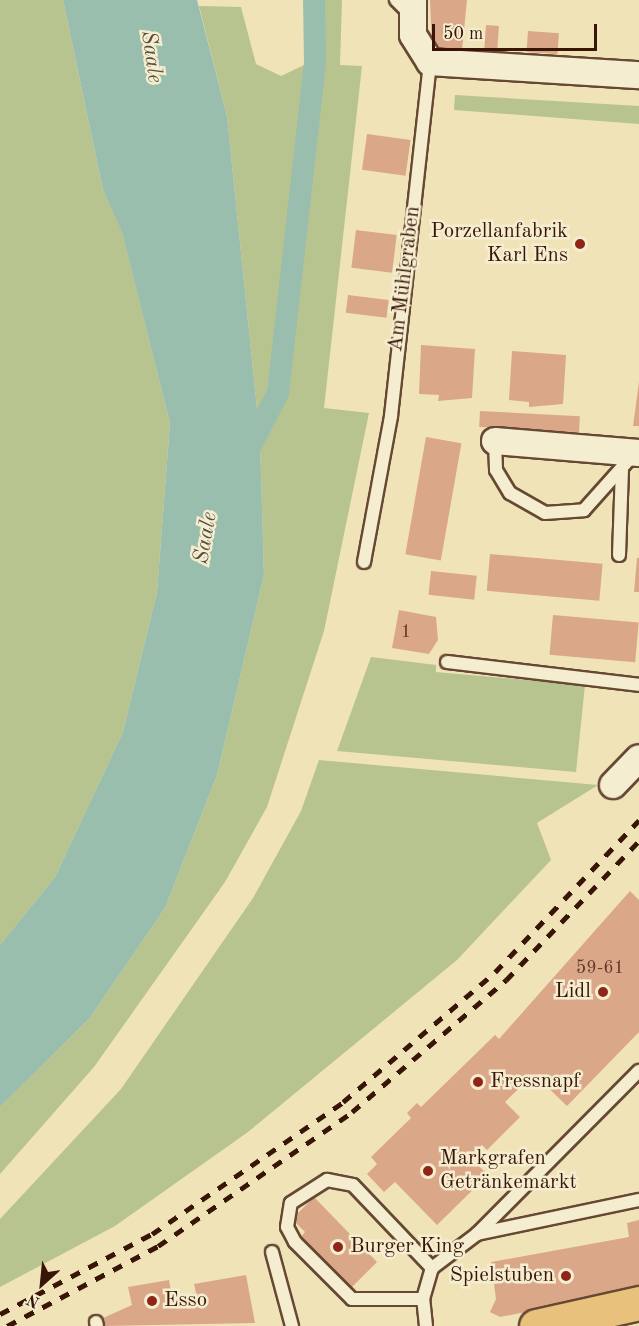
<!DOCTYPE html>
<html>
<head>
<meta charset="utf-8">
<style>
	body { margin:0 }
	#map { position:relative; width:639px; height:1326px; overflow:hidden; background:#f0e3b7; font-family:"Old Standard TT",serif }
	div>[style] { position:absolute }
	.green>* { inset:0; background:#b7c490 }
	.water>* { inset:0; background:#9abead }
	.canal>* { height:22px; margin:-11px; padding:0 11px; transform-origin:11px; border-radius:11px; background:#9abead }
	.building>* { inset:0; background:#dba789; transform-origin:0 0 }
	.roads { filter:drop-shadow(2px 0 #664833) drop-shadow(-2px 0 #664833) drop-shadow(0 2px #664833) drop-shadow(0 -2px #664833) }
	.lane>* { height:12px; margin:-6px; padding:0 6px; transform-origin:6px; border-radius:6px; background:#f5edd0 }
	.street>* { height:26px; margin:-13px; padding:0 13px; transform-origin:13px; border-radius:13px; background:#f5edd0 }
	.primary>* { height:33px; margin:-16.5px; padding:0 16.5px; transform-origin:16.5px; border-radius:16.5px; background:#e8c27c }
	.rail>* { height:4.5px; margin-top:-2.25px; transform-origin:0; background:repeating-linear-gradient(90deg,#381507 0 10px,transparent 0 20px) }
	.dots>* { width:16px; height:16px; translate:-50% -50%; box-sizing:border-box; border:3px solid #f5edd0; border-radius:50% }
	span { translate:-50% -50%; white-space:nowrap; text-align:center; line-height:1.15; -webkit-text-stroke:5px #f5edd0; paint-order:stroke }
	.number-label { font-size:18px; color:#613a28 }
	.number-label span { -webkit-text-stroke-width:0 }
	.poi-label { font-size:21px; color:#381507 }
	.right { translate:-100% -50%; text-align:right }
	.left { translate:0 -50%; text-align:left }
	.street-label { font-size:21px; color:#381507 }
	.water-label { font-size:22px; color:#5a5041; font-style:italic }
	.north { position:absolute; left:12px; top:1254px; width:60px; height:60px; -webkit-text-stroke:4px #f5edd0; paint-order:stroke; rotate:207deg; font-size:16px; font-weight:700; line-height:24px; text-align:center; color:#381507 }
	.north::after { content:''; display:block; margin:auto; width:21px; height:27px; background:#381507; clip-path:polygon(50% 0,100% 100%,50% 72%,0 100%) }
	.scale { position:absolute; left:432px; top:24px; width:165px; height:27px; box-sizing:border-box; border:3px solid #381507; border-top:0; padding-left:8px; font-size:18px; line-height:21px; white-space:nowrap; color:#381507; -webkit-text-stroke:4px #f5edd0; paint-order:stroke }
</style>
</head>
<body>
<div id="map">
	<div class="green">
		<i style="clip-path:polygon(0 0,63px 0,103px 190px,122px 231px,170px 423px,157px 592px,123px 732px,55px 877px,0 945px)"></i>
		<i style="clip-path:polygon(323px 0,342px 0,340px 65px,362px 66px,324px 408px,369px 413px,324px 631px,267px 807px,225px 882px,94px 1067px,0 1174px,0 1107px,89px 1019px,165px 908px,217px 775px,264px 575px,260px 438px,227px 116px,199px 6px,241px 7px,256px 64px,281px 76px,321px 57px)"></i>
		<i style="clip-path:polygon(455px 95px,639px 106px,639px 124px,454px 110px)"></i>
		<i style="clip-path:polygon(371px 657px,436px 665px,436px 672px,585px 685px,576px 772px,337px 751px)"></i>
		<i style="clip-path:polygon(319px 760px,598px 785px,537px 823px,551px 860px,457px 960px,248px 1132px,115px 1226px,0 1287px,0 1219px,121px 1089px,253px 898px,301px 811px)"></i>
	</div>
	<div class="water">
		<i style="clip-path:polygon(63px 0,197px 0,227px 116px,260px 438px,264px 575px,217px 775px,165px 908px,89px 1019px,0 1107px,0 945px,55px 877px,123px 732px,157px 592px,170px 423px,122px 232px,103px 190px)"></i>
		<i style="clip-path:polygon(308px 0,323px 0,321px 57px,315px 61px,309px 54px)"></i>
	</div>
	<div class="canal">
		<i style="left:243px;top:461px;width:76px;rotate:-62.8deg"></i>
		<i style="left:278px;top:393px;width:334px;rotate:-83.6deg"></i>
		<i style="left:315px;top:61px;width:61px;rotate:-90.9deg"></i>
	</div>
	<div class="building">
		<i style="clip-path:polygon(430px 0,467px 0,462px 50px,432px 47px)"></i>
		<i style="left:486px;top:25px;width:13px;height:25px;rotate:4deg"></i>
		<i style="left:528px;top:31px;width:31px;height:21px;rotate:4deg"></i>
		<i style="left:367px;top:134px;width:44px;height:36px;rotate:8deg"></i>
		<i style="left:356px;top:230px;width:41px;height:38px;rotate:7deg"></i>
		<i style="left:348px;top:295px;width:41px;height:18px;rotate:7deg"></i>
		<i style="clip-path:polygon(421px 345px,475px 349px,472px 398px,438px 401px,439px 395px,419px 394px)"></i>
		<i style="clip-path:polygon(512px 351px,566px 355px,563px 404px,529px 407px,529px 402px,509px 400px)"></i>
		<i style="clip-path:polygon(639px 382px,639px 426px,633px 426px)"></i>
		<i style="left:480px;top:411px;width:100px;height:16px;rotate:3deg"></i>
		<i style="left:426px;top:437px;width:36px;height:119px;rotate:10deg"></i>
		<i style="left:490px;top:554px;width:113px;height:37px;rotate:5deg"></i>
		<i style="clip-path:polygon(637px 558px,639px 558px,639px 592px,634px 592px)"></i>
		<i style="left:431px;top:571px;width:46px;height:24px;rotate:6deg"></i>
		<i style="clip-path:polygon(399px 610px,436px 617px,438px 640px,429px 654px,392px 648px)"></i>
		<i style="left:553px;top:615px;width:86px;height:40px;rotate:5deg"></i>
		<i style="clip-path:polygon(630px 891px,639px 900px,639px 1032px,567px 1106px,534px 1074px,505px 1102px,520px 1117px,487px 1150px,482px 1145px,470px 1157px,488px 1175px,437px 1225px,395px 1182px,384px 1192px,367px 1174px,377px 1164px,371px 1157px,411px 1118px,407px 1113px,417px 1103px,421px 1107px,495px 1035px,499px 1039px)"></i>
		<i style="clip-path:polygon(314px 1197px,377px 1262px,349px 1290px,299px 1239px,305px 1232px,292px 1219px)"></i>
		<i style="clip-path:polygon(639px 1220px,639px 1289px,500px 1317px,490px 1312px,496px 1299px,491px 1262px,629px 1237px,627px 1223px)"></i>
		<i style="clip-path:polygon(246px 1275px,255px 1323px,104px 1326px,103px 1318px,132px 1305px,128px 1287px,169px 1280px,172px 1297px,196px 1293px,194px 1284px)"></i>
	</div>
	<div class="roads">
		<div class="lane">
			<i style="left:396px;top:0;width:21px;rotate:45deg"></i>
			<i style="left:495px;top:441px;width:29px;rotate:88deg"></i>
			<i style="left:496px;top:470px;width:27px;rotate:59deg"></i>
			<i style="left:510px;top:493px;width:40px;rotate:29.7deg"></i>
			<i style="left:545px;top:513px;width:39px;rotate:-4deg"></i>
			<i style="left:584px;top:510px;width:76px;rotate:-48.2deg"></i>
			<i style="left:619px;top:555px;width:85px;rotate:-88deg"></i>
			<i style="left:364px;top:562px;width:148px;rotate:-79.5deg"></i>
			<i style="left:391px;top:416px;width:356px;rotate:-83.7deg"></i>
			<i style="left:447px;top:662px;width:193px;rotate:6.8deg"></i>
			<i style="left:477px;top:1234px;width:230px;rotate:-45.2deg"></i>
			<i style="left:272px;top:1252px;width:77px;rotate:74.9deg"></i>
			<i style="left:423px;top:1299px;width:71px;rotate:180deg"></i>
			<i style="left:352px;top:1299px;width:81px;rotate:-135deg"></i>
			<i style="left:295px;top:1242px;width:17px;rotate:-118deg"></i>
			<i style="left:287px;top:1227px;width:24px;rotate:-81deg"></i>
			<i style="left:291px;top:1203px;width:43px;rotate:-32.6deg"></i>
			<i style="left:327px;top:1180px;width:26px;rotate:11deg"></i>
			<i style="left:353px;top:1185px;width:115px;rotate:46.4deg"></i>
			<i style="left:432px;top:1268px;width:56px;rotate:-37.1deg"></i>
			<i style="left:477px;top:1234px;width:166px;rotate:-11.9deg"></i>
			<i style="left:96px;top:1322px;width:4px;rotate:76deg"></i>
			<i style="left:426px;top:1326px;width:27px;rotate:-96deg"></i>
			<i style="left:423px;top:1299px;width:32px;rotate:-74deg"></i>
		</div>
		<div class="street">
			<i style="left:413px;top:0;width:35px;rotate:90deg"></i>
			<i style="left:413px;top:35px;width:32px;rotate:58deg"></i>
			<i style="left:430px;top:62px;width:209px;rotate:3.6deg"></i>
			<i style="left:495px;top:441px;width:144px;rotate:4.8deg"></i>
			<i style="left:613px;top:785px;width:37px;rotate:-46deg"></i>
		</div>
		<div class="primary">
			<i style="left:536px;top:1326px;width:106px;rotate:-12.6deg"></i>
		</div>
	</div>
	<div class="rail">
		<i style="left:0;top:1314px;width:172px;rotate:-27.8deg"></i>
		<i style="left:152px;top:1234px;width:232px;rotate:-34.6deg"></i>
		<i style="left:343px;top:1102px;width:200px;rotate:-40.5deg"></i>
		<i style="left:495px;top:972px;width:209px;rotate:-46.5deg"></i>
		<i style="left:7px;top:1326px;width:171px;rotate:-27.9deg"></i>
		<i style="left:158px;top:1246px;width:236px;rotate:-34.6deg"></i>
		<i style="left:352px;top:1112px;width:203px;rotate:-40.6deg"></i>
		<i style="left:506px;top:980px;width:192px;rotate:-46.3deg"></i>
	</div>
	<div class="dots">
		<i style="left:580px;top:244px;background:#8f2418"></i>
		<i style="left:603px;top:992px;background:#8f2418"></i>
		<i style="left:478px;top:1082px;background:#8f2418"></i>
		<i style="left:428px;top:1171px;background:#8f2418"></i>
		<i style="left:338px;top:1247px;background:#8f2418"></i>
		<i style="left:566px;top:1276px;background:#8f2418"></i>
		<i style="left:152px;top:1301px;background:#8f2418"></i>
	</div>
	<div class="number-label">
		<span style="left:406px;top:632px">1</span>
		<span style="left:600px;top:968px">59-61</span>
	</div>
	<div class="poi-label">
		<span class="right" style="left:568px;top:244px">Porzellanfabrik<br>Karl Ens</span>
		<span class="right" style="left:591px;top:992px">Lidl</span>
		<span class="left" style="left:490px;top:1082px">Fressnapf</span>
		<span class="left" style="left:440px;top:1171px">Markgrafen<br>Getränkemarkt</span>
		<span class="left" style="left:350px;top:1247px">Burger King</span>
		<span class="right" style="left:554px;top:1276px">Spielstuben</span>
		<span class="left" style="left:164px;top:1301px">Esso</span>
	</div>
	<div class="street-label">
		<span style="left:405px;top:279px;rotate:-83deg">Am Mühlgraben</span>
	</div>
	<div class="water-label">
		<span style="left:151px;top:57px;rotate:82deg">Saale</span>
		<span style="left:206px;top:538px;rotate:-80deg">Saale</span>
	</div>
	<div class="north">N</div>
	<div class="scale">50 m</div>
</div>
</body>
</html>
